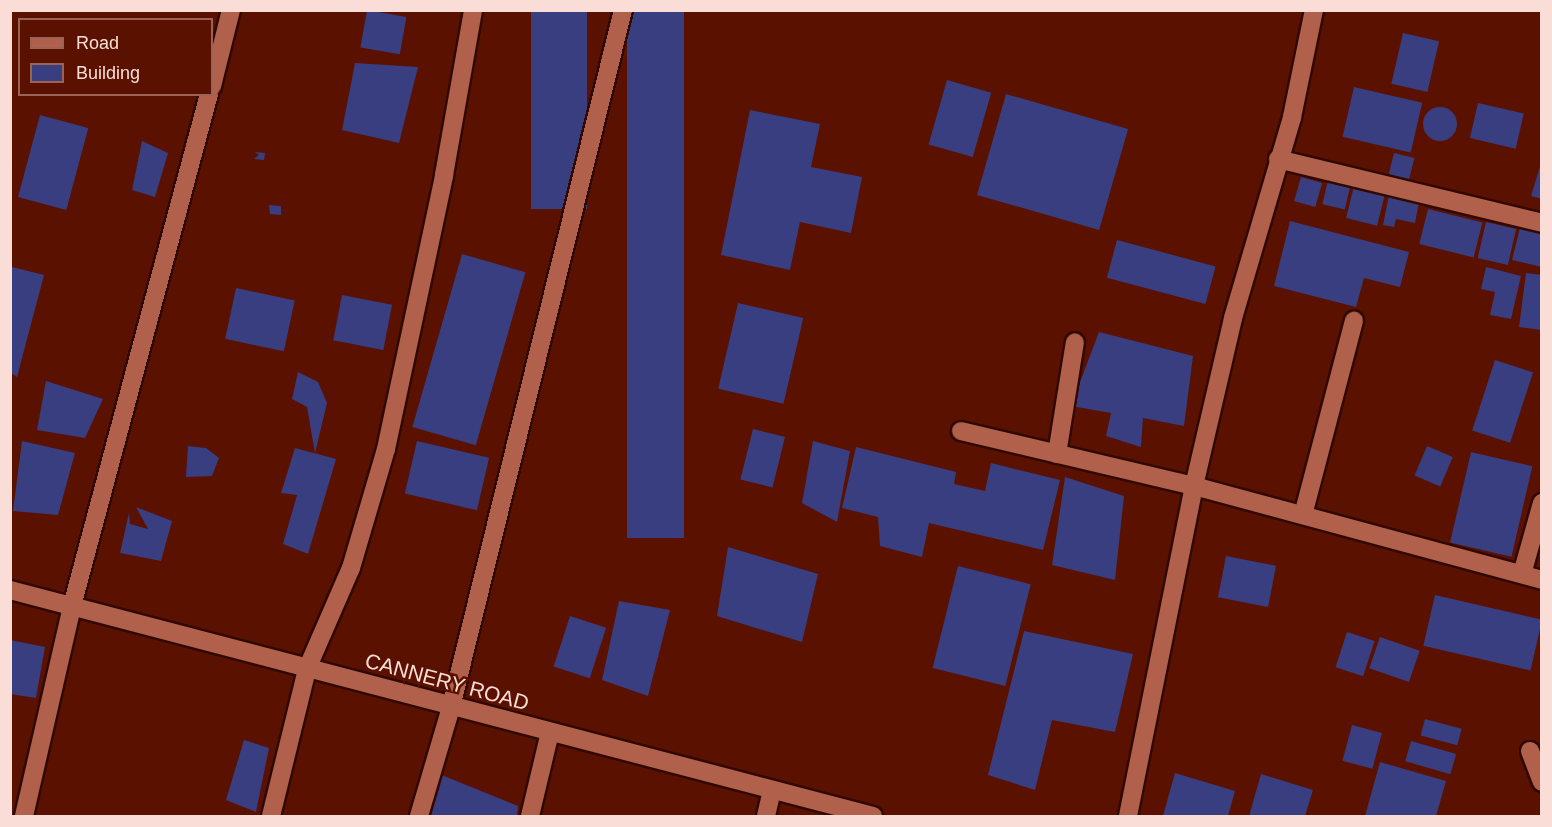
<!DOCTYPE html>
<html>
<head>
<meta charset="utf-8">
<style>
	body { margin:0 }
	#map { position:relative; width:1552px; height:827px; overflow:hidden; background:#5a1100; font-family:Arial,sans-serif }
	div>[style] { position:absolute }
	.building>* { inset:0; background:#383e7f; transform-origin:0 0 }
	.round { border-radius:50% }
	.roads { filter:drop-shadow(2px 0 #300902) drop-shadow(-2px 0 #300902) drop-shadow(0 2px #300902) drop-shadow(0 -2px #300902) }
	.lane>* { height:18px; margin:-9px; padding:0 9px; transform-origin:9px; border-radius:9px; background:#b1614b }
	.street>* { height:18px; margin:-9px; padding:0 9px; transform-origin:9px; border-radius:9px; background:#b1614b }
	.secondary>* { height:18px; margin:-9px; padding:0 9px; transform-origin:9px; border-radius:9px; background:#b1614b }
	span { translate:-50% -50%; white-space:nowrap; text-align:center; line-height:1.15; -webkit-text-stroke:5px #5a1100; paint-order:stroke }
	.street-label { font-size:21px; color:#f9ddd6 }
	.frame { position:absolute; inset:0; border:12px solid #f9ddd6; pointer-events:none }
	.legend { position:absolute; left:18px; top:18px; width:195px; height:78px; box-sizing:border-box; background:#5a1100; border:2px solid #9a6356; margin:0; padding:8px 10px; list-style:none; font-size:18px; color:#f9ddd6 }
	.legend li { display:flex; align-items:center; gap:12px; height:30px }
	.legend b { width:30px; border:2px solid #9a6356 }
</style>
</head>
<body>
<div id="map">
	<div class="building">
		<i style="left:367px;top:10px;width:40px;height:38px;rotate:10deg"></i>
		<i style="left:531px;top:10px;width:56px;height:199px"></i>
		<i style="left:627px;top:10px;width:57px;height:528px"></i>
		<i style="left:1403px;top:33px;width:37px;height:52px;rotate:13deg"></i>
		<i style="clip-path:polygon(355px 63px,418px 67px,399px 143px,342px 130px)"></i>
		<i style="left:947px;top:80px;width:46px;height:67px;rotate:16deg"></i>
		<i style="left:1354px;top:87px;width:70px;height:51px;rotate:13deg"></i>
		<i style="left:1006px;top:94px;width:127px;height:105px;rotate:16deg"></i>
		<i style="left:1478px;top:103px;width:47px;height:36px;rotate:13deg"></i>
		<i class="round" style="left:1423px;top:107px;width:34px;height:34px"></i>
		<i style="clip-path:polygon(750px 110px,820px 124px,811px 167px,862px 177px,851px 233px,800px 222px,790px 270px,721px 255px)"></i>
		<i style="left:40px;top:115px;width:50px;height:85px;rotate:15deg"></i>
		<i style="clip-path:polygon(142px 141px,168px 153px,155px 197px,132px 190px)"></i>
		<i style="clip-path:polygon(255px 152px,265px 153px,264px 160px,254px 159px,259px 155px)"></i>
		<i style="left:1394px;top:153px;width:21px;height:22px;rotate:14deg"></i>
		<i style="clip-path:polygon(1541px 163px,1542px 164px,1542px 199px,1531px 196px)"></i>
		<i style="left:1301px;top:177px;width:22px;height:25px;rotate:16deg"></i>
		<i style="left:1328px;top:180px;width:23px;height:25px;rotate:13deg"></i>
		<i style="left:1355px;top:182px;width:32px;height:37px;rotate:14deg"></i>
		<i style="clip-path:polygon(1389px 195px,1419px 202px,1415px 223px,1396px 219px,1394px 227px,1383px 225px)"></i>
		<i style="clip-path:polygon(269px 205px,281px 206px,281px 215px,270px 214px)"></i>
		<i style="left:1428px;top:209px;width:56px;height:36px;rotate:14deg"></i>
		<i style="clip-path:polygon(1290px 221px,1409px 252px,1400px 287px,1364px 278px,1356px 307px,1274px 286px)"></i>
		<i style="left:1486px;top:222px;width:31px;height:37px;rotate:13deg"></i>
		<i style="clip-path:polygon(1520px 228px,1542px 233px,1542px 267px,1512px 260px)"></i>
		<i style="left:1117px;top:240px;width:102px;height:39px;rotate:15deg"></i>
		<i style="left:462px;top:254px;width:66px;height:180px;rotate:16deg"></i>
		<i style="clip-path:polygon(12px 267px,44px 275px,17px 377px,10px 372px)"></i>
		<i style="clip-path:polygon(1486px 267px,1521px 276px,1511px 319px,1490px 315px,1495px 292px,1481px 289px)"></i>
		<i style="clip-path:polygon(1526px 273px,1542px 275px,1542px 330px,1519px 327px)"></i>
		<i style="left:236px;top:288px;width:60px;height:52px;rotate:12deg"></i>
		<i style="left:342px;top:295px;width:51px;height:46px;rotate:11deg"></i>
		<i style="left:738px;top:303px;width:67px;height:88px;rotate:13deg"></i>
		<i style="clip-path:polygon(1099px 332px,1193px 356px,1184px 426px,1143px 418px,1141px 447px,1106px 436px,1111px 413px,1071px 406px)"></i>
		<i style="left:1495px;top:360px;width:40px;height:74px;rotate:18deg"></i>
		<i style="clip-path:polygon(298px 372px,318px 382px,327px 403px,315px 453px,307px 407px,292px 399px)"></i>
		<i style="clip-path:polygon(46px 381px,103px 399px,85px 438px,37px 430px)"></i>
		<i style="left:753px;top:429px;width:33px;height:52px;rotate:14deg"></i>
		<i style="clip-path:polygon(22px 441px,75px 453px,58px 515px,13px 511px)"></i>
		<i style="left:417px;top:441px;width:74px;height:54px;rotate:13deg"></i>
		<i style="clip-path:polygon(813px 441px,850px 451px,837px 522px,802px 503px)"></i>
		<i style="clip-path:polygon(188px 446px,206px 448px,219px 458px,212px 476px,186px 477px)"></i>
		<i style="left:1427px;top:446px;width:28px;height:32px;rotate:23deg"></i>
		<i style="clip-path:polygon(856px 447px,956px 472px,954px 484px,985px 491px,991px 463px,1060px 480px,1043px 550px,929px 523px,922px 557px,880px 546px,878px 517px,842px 508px)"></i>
		<i style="clip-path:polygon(295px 448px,336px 459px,308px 554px,283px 544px,297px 495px,281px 493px)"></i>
		<i style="left:1471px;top:452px;width:63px;height:93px;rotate:13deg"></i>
		<i style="clip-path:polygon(1065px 477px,1124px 496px,1115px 580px,1052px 565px)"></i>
		<i style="clip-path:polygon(136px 507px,172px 521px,161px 561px,120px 553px,129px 513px,130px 524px,148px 529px)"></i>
		<i style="clip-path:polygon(728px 547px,818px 574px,802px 642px,717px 616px)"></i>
		<i style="left:1226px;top:556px;width:51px;height:42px;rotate:11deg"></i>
		<i style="left:958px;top:566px;width:75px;height:105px;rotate:14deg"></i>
		<i style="left:1435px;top:595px;width:110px;height:52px;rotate:13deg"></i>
		<i style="clip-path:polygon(619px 601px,670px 610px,648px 696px,602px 680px)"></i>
		<i style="left:570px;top:616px;width:38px;height:53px;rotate:18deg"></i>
		<i style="clip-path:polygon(1024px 631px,1133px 654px,1115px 732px,1052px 720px,1035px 790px,988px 775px)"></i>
		<i style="left:1347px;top:632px;width:29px;height:37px;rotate:18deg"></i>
		<i style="left:1380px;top:637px;width:42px;height:33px;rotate:19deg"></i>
		<i style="clip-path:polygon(10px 640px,45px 647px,36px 698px,10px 694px)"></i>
		<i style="left:1425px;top:719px;width:38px;height:17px;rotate:15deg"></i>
		<i style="left:1352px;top:725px;width:31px;height:37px;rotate:15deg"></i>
		<i style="clip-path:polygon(244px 740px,269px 748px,256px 812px,226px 800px)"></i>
		<i style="left:1411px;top:741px;width:47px;height:21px;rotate:16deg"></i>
		<i style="clip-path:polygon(1380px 762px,1446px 781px,1436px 816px,1365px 816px)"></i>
		<i style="clip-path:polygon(1175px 773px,1235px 791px,1228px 816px,1163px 816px)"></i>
		<i style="clip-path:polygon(439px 774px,518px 806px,517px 816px,428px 816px)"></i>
		<i style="clip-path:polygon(1261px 774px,1313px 790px,1305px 816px,1249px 816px)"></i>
	</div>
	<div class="roads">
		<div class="lane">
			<i style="left:212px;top:86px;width:78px;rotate:-76deg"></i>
			<i style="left:1057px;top:454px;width:113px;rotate:-80.9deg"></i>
			<i style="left:1303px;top:515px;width:201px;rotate:-75.3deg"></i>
			<i style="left:1522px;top:574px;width:74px;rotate:-74.3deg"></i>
			<i style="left:72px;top:606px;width:530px;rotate:-75.02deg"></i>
			<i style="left:307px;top:669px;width:110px;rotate:-66.5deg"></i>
			<i style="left:351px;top:568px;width:124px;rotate:-73.6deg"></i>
			<i style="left:386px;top:449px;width:280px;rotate:-78deg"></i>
			<i style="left:444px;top:175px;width:168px;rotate:-80deg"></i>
			<i style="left:1530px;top:751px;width:33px;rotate:69deg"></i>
			<i style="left:419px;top:816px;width:114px;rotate:-73.6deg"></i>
			<i style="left:451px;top:707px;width:718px;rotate:-76.14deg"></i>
		</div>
		<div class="street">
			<i style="left:1278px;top:159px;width:272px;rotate:13.6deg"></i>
			<i style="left:961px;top:431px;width:239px;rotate:13.3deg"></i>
			<i style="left:1194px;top:486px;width:360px;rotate:15.1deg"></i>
			<i style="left:24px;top:816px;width:215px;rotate:-77.1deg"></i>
			<i style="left:271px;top:816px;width:151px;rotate:-76.2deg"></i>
			<i style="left:530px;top:816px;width:86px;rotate:-76.6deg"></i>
			<i style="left:766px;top:816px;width:27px;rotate:-77deg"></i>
			<i style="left:1128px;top:816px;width:337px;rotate:-78.7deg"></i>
			<i style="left:1194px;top:486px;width:172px;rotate:-76.9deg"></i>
			<i style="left:1233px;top:318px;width:209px;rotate:-73.6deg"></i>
			<i style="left:1292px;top:117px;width:109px;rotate:-78.4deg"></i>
		</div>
		<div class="secondary">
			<i style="left:10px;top:590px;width:892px;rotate:14.67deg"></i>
		</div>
	</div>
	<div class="street-label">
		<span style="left:447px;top:682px;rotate:15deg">CANNERY ROAD</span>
	</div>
	<div class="frame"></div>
	<ul class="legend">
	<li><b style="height:8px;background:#b1614b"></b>Road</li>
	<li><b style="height:16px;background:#383e7f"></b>Building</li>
	</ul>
</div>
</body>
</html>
